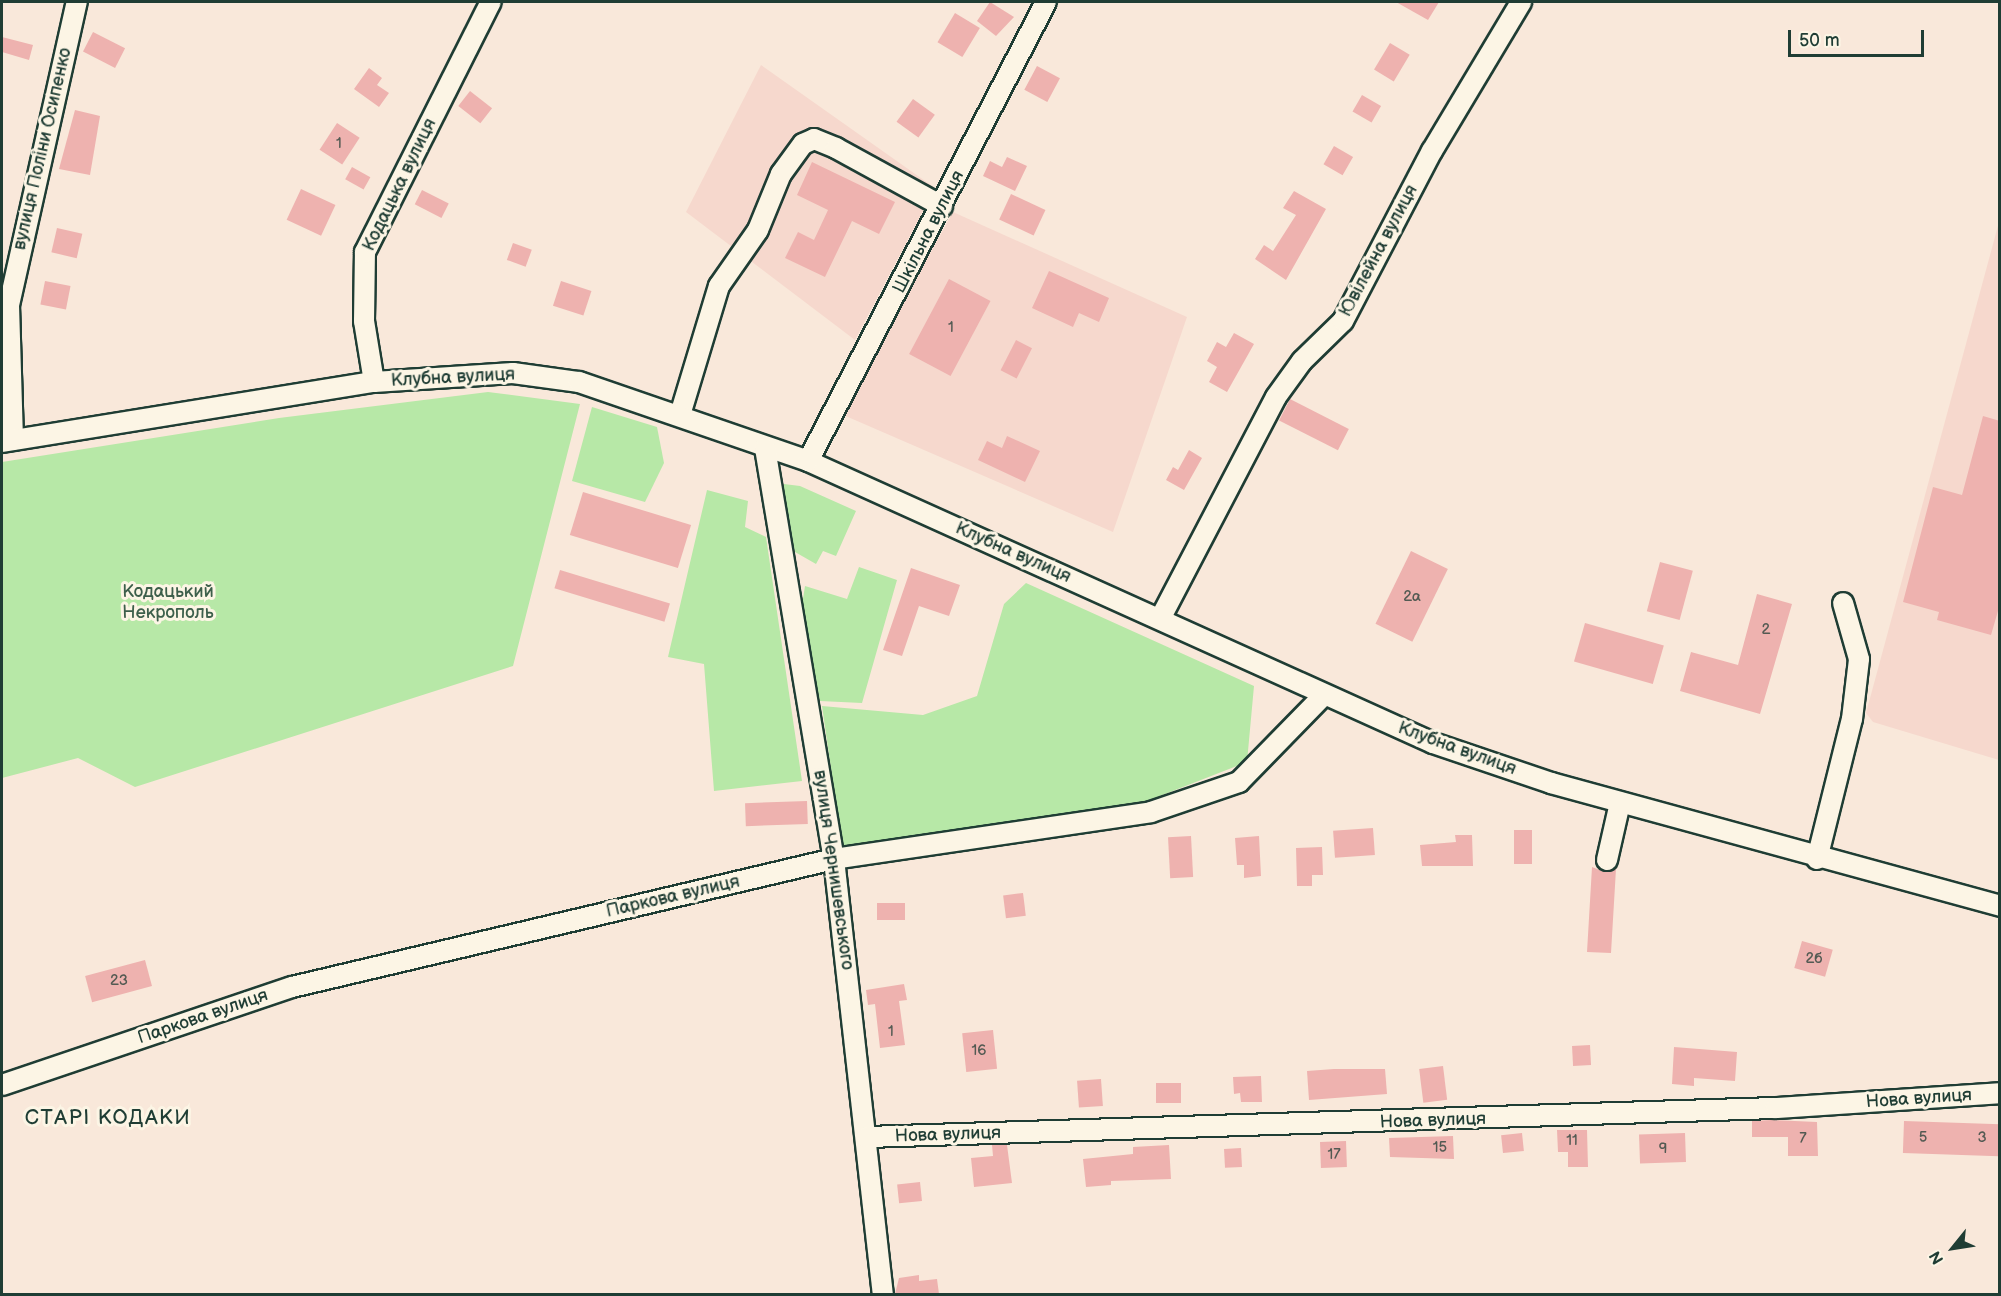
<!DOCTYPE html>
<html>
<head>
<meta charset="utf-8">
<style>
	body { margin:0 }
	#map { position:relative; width:2001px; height:1296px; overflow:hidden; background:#f9e8da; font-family:"Balsamiq Sans",sans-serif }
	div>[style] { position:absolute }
	.built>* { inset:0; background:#f6d8cd }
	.green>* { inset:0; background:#b7e8a7 }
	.building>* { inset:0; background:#eeb2af; transform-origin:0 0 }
	.roads { filter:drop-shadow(2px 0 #1f3d34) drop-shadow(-2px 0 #1f3d34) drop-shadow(0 2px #1f3d34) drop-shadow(0 -2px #1f3d34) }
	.minor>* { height:20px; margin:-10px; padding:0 10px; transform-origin:10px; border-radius:10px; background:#fcf5e5 }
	span { translate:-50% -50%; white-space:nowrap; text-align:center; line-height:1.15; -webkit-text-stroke:6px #fcf5e5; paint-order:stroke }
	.number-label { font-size:15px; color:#535a53 }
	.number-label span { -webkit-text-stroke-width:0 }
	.street-label { font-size:18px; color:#1f3d34 }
	.park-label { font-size:18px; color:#3d5f4b }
	.quarter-label { font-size:21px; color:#1f3d34; letter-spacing:1.5px }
	.frame { position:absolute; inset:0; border:3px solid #1f3d34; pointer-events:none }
	.north { position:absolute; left:1923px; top:1218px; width:60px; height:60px; -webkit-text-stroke:4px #fcf5e5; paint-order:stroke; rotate:240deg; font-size:16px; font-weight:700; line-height:24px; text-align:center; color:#1f3d34 }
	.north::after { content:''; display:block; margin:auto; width:21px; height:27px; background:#1f3d34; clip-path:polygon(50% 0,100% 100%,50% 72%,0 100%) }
	.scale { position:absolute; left:1788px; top:30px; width:136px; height:27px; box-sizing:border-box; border:3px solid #1f3d34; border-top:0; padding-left:8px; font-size:18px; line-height:21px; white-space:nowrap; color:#1f3d34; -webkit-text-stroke:4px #fcf5e5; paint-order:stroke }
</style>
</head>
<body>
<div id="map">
	<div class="built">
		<i style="clip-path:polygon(761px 65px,935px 188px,855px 340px,686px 212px)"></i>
		<i style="clip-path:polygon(953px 212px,1187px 317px,1113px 532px,841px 414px)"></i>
		<i style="clip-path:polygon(1999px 222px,1999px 760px,1873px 722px,1866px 713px)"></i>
	</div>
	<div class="green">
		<i style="clip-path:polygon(488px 392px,580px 404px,513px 666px,135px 787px,78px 758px,2px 778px,2px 462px,279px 418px)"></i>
		<i style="clip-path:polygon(592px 407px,657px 427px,664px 463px,645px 502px,572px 481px)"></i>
		<i style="clip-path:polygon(784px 484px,800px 486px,856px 511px,836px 556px,823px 551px,816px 564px,795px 552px,782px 505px)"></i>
		<i style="clip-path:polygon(707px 490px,748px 501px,745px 527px,766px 537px,802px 781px,714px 791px,704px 664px,668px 657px)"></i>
		<i style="clip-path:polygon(859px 567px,897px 580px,862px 703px,820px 701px,800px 618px,805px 586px,847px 599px)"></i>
		<i style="clip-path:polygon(1026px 583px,1254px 686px,1247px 762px,1142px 803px,843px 852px,822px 706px,923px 715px,977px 696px,1004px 604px)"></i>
	</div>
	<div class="building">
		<i style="clip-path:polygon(990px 2px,1014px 17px,996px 36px,977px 21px)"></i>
		<i style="clip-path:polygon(1396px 2px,1439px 2px,1428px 20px)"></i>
		<i style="left:955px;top:13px;width:29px;height:34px;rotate:31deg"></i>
		<i style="left:93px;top:32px;width:36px;height:22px;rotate:27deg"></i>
		<i style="clip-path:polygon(2px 37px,33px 45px,29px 60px,2px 52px)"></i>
		<i style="left:1390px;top:43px;width:23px;height:31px;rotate:31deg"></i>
		<i style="left:1037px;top:66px;width:26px;height:27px;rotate:28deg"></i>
		<i style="clip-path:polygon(369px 68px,382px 78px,377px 85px,389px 93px,379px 107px,354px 89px)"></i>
		<i style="left:470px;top:91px;width:28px;height:19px;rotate:38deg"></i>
		<i style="left:1362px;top:95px;width:22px;height:19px;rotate:30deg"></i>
		<i style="left:913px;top:99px;width:27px;height:28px;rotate:36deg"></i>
		<i style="clip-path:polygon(75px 110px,100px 116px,90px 175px,59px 169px)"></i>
		<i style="left:337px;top:123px;width:27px;height:32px;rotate:33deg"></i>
		<i style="left:1334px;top:146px;width:22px;height:21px;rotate:30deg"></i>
		<i style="clip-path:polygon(1007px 157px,1027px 166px,1015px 191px,983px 176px,990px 161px,1002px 167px)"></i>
		<i style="clip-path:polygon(812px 162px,895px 202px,879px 234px,852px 221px,825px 277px,785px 258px,798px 232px,814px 240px,828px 210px,797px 195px)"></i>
		<i style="left:352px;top:167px;width:21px;height:14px;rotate:29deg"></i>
		<i style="left:301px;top:189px;width:38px;height:34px;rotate:25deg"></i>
		<i style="left:422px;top:190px;width:30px;height:16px;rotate:27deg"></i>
		<i style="clip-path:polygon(1294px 191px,1326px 209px,1286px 280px,1255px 259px,1264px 245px,1273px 251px,1296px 215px,1283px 208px)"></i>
		<i style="left:1011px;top:194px;width:38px;height:28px;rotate:25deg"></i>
		<i style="left:57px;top:228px;width:26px;height:25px;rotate:13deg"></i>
		<i style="left:513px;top:243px;width:20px;height:18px;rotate:20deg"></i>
		<i style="clip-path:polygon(1049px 271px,1109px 298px,1099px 322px,1079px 313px,1073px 327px,1032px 308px)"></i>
		<i style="left:949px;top:279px;width:47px;height:85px;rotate:28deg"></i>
		<i style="left:45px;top:281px;width:26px;height:24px;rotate:11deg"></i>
		<i style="left:561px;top:281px;width:32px;height:26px;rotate:18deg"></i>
		<i style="clip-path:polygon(1234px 333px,1254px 344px,1227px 392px,1209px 382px,1217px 367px,1207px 361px,1217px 342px,1226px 347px)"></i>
		<i style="left:1016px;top:340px;width:18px;height:34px;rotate:27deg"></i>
		<i style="left:1290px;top:399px;width:66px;height:24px;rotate:27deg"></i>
		<i style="clip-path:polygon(1983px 416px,2000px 421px,2000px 604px,1991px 635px,1937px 620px,1939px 612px,1903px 602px,1933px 487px,1962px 495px)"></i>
		<i style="clip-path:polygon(1007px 436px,1040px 451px,1025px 482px,978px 460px,987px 441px,1002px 448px)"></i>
		<i style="clip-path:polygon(1189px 450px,1202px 458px,1184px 490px,1166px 480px,1173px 467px,1178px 470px)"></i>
		<i style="left:583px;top:492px;width:113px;height:45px;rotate:17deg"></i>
		<i style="left:1411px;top:551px;width:41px;height:81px;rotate:26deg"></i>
		<i style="left:1660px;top:562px;width:34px;height:51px;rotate:15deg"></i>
		<i style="clip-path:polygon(911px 568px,960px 585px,949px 616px,919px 606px,902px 656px,883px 650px)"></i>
		<i style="left:560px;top:570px;width:115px;height:19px;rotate:17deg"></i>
		<i style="clip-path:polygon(1757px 594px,1792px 604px,1760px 714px,1680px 691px,1691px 652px,1738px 665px)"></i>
		<i style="left:1585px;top:623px;width:82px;height:40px;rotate:16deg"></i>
		<i style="left:807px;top:801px;width:23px;height:62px;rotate:88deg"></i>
		<i style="left:1373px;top:828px;width:27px;height:40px;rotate:86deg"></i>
		<i style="left:1514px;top:830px;width:18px;height:34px"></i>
		<i style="clip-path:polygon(1455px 835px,1472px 835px,1473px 866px,1422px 866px,1420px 845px,1456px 842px)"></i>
		<i style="left:1191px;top:836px;width:41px;height:23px;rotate:87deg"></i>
		<i style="clip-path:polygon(1259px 836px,1261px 876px,1244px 878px,1244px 865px,1237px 865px,1235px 838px)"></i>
		<i style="clip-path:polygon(1322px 847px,1323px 875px,1312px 875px,1312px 886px,1297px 886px,1296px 848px)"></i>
		<i style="clip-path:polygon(1592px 867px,1605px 872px,1616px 869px,1611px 953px,1587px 952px)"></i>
		<i style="left:1023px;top:893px;width:23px;height:20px;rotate:83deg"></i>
		<i style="left:877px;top:903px;width:28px;height:17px"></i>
		<i style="left:1802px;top:941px;width:32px;height:28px;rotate:16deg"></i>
		<i style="left:145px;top:960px;width:27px;height:62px;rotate:75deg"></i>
		<i style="clip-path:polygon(904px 984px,907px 1000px,899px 1001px,905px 1045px,880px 1048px,875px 1004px,868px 1005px,866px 990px)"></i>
		<i style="left:993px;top:1030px;width:39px;height:31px;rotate:84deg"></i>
		<i style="left:1590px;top:1045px;width:20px;height:18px;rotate:87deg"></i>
		<i style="clip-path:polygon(1674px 1047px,1737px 1052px,1735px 1081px,1694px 1078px,1694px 1086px,1672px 1084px)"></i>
		<i style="left:1443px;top:1066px;width:34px;height:24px;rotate:83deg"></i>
		<i style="clip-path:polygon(1334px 1069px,1385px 1069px,1387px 1094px,1309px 1100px,1307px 1071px)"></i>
		<i style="clip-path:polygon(1261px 1076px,1262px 1102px,1241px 1102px,1240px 1093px,1234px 1094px,1233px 1077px)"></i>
		<i style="left:1101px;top:1079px;width:27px;height:24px;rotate:86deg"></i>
		<i style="left:1156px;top:1083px;width:25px;height:20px"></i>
		<i style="clip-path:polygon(1771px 1120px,1817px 1122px,1818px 1156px,1788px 1156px,1788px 1137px,1752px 1137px,1752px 1121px)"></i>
		<i style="left:1904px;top:1121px;width:96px;height:32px;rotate:2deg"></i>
		<i style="clip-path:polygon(1557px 1130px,1587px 1130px,1588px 1167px,1568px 1167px,1568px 1152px,1558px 1152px)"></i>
		<i style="left:1522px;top:1133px;width:18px;height:21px;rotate:84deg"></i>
		<i style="left:1685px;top:1133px;width:29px;height:46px;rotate:88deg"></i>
		<i style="clip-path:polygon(1453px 1136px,1454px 1159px,1390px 1157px,1389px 1138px)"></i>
		<i style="left:1346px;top:1141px;width:26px;height:26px;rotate:88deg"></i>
		<i style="clip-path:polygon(992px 1145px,1007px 1145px,1012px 1183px,974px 1187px,971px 1158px,993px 1156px)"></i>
		<i style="clip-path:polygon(1169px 1145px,1171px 1179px,1111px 1181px,1111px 1185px,1086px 1187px,1083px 1159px,1133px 1154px,1133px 1147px)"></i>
		<i style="left:1241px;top:1148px;width:19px;height:17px;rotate:87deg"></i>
		<i style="left:920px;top:1182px;width:19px;height:23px;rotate:84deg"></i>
		<i style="clip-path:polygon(919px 1275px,919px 1281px,937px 1279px,939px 1294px,895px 1294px,899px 1278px)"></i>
	</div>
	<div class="roads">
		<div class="minor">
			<i style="left:374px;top:382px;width:62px;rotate:-99.3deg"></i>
			<i style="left:364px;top:321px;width:69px;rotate:-89.2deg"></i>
			<i style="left:365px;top:252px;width:280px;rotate:-63.3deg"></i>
			<i style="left:680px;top:415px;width:135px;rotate:-73.2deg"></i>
			<i style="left:719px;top:286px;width:68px;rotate:-55.1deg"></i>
			<i style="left:758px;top:230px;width:61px;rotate:-67.7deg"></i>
			<i style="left:781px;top:174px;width:37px;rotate:-54deg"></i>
			<i style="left:803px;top:144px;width:12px;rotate:-24deg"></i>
			<i style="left:814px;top:139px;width:24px;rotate:22deg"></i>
			<i style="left:836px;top:148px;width:121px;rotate:28.7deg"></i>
			<i style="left:13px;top:440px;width:135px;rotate:-91.7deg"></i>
			<i style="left:9px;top:305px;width:311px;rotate:-77.4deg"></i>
			<i style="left:2px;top:442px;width:377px;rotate:-9.2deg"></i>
			<i style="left:374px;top:382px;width:139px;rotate:-3.7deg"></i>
			<i style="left:513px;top:373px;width:67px;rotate:7.8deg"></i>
			<i style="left:579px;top:382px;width:242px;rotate:19deg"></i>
			<i style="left:808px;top:461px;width:686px;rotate:24.28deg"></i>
			<i style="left:1433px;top:743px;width:125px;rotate:18.7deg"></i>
			<i style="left:1551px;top:783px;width:466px;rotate:15.3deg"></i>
			<i style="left:765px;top:448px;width:417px;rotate:80.5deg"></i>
			<i style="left:834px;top:859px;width:438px;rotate:83.6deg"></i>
			<i style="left:808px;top:461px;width:517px;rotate:-62.59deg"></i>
			<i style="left:1160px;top:619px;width:250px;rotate:-62.4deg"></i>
			<i style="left:1276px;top:397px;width:44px;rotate:-54.2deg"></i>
			<i style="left:1302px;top:361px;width:57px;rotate:-44.3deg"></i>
			<i style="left:1343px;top:321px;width:192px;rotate:-62.4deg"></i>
			<i style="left:1432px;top:151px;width:174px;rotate:-59.1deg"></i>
			<i style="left:1817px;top:859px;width:144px;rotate:-76deg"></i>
			<i style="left:1852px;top:719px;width:60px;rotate:-83.3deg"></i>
			<i style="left:1859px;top:659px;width:58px;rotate:-105.9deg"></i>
			<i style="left:1607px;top:860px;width:58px;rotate:-77.2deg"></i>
			<i style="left:2px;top:1085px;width:306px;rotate:-18.7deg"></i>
			<i style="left:292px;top:987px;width:557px;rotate:-13.29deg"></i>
			<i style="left:834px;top:859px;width:320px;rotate:-8.4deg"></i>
			<i style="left:1151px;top:812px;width:93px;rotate:-18.8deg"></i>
			<i style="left:1239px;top:782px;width:120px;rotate:-45.7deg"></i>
			<i style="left:867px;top:1137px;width:909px;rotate:-1.83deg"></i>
			<i style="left:1776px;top:1108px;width:225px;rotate:-3.8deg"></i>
		</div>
	</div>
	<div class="number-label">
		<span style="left:339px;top:144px">1</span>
		<span style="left:951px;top:328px">1</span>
		<span style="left:1412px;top:597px">2а</span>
		<span style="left:1766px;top:630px">2</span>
		<span style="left:1814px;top:959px">2б</span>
		<span style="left:119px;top:981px">23</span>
		<span style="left:891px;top:1032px">1</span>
		<span style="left:979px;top:1051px">16</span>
		<span style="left:1923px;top:1138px">5</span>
		<span style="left:1982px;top:1138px">3</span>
		<span style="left:1803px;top:1139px">7</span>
		<span style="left:1572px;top:1141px">11</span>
		<span style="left:1440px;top:1148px">15</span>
		<span style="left:1663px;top:1149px">9</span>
		<span style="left:1334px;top:1155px">17</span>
	</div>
	<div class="street-label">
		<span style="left:43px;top:149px;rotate:-77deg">вулиця Поліни Осипенко</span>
		<span style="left:400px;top:185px;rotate:-64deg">Кодацька вулиця</span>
		<span style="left:929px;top:232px;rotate:-63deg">Шкільна вулиця</span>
		<span style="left:1379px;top:251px;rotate:-62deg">Ювілейна вулиця</span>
		<span style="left:453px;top:378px;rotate:-3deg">Клубна вулиця</span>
		<span style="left:1013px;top:553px;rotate:24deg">Клубна вулиця</span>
		<span style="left:1457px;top:749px;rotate:20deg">Клубна вулиця</span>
		<span style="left:833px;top:870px;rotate:82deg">вулиця Чернишевського</span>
		<span style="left:673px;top:897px;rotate:-13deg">Паркова вулиця</span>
		<span style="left:203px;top:1017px;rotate:-19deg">Паркова вулиця</span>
		<span style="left:1919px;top:1099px;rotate:-4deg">Нова вулиця</span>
		<span style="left:1433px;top:1121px;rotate:-2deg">Нова вулиця</span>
		<span style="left:948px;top:1135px;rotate:-2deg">Нова вулиця</span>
	</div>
	<div class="park-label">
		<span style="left:168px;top:603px">Кодацький<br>Некрополь</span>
	</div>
	<div class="quarter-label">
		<span style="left:108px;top:1118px">СТАРІ КОДАКИ</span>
	</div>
	<div class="frame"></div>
	<div class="north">N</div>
	<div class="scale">50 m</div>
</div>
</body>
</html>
